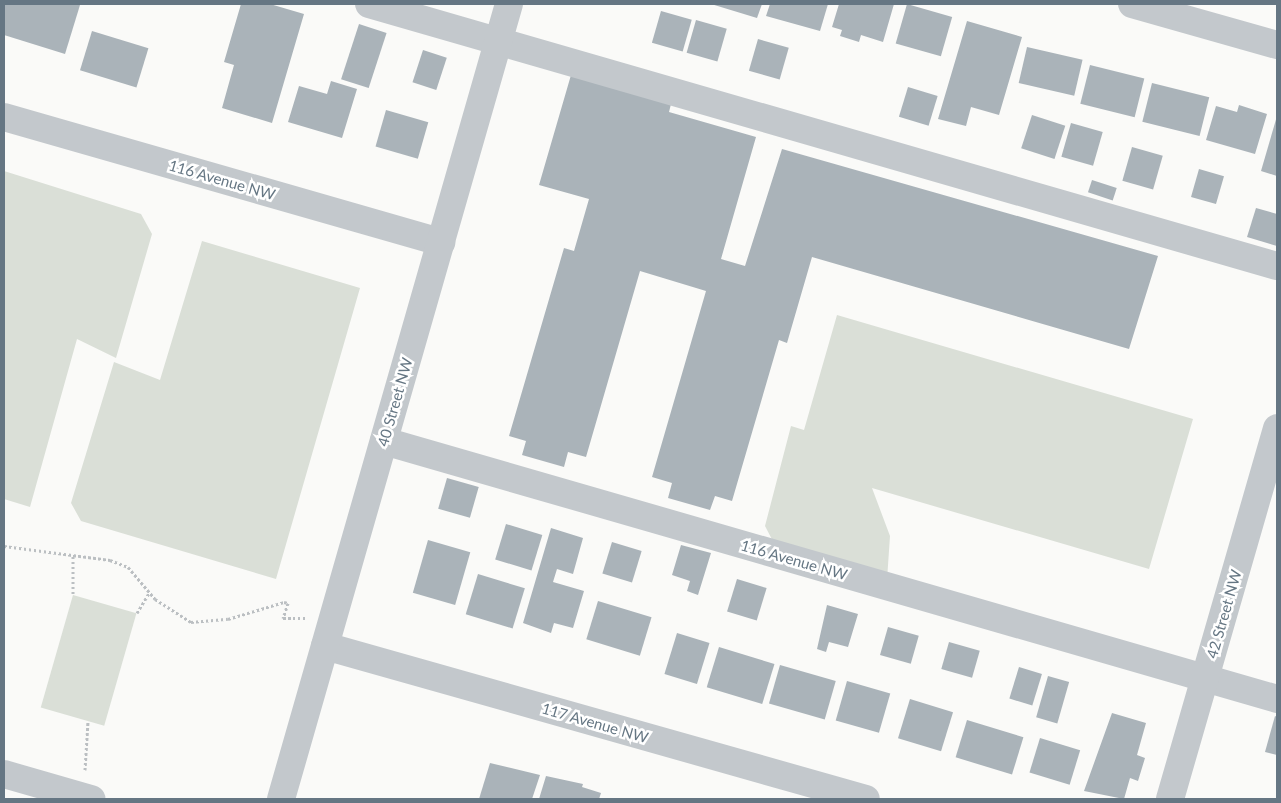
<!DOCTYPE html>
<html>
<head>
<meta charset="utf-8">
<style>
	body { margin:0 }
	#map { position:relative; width:1281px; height:803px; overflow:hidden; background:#fafaf8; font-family:Lato,sans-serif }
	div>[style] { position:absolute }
	.green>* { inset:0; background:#dadfd7; transform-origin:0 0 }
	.building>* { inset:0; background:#aab3b9; transform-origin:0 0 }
	.path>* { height:3px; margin-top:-1.5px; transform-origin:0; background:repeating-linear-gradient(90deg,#bbbfc2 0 2.5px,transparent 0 5px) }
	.minor>* { height:28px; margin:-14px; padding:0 14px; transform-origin:14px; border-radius:14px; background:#c3c8cc }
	span { translate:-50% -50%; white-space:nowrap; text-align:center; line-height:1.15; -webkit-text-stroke:5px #fff; paint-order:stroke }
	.street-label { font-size:15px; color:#657683 }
	.frame { position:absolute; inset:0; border:5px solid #657683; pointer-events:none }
</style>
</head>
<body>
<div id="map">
	<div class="green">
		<i style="clip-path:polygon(4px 171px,141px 214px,152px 234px,116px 358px,77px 339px,30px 507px,4px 499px)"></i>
		<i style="clip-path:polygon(202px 241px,360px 288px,276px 579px,81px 521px,71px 503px,114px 362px,160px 380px)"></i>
		<i style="clip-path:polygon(837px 315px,1193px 419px,1149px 569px,872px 488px,890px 536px,887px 580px,777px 549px,765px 526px,791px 426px,804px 430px)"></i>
		<i style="left:73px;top:595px;width:66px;height:117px;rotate:16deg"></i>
	</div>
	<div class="building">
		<i style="clip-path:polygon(4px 4px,80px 5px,65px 54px,4px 35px)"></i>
		<i style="clip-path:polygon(241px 4px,270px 4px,304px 14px,272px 123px,222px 108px,234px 65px,224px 62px)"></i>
		<i style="clip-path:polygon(711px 4px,762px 4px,757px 18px)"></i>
		<i style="clip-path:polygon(770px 4px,828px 4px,820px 31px,766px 16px)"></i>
		<i style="clip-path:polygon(839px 4px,894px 4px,883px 42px,861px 35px,859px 42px,840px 36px,842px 30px,832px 27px)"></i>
		<i style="left:907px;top:4px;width:47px;height:41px;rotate:16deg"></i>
		<i style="left:661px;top:11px;width:32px;height:33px;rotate:16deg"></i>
		<i style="left:696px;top:20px;width:32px;height:34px;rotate:16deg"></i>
		<i style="clip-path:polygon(967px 21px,1022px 37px,999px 115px,971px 107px,966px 126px,938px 119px)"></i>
		<i style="left:359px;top:24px;width:29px;height:58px;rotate:18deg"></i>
		<i style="left:92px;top:31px;width:59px;height:41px;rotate:17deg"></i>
		<i style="left:758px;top:39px;width:32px;height:33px;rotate:16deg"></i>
		<i style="left:1027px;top:47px;width:57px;height:37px;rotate:13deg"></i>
		<i style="left:423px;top:50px;width:25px;height:34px;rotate:18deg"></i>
		<i style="left:1090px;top:65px;width:56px;height:40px;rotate:14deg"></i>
		<i style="clip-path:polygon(571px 75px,671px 104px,669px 112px,756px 137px,721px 259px,745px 266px,782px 149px,1158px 256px,1129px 349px,812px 257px,787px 343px,779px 340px,732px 501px,715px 496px,710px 510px,668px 498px,672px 483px,652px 477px,706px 291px,640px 271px,586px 457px,568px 452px,564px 467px,522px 455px,526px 441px,509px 436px,564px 248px,574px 251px,589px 199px,539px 185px)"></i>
		<i style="clip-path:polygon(331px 81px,357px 89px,342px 138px,288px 122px,299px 86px,327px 94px)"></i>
		<i style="left:1152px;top:83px;width:59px;height:40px;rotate:14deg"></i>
		<i style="left:908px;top:87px;width:31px;height:31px;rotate:17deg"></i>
		<i style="clip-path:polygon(1239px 105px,1267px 114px,1255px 154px,1206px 140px,1216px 106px,1237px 112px)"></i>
		<i style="left:386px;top:110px;width:44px;height:38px;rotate:16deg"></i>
		<i style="left:1032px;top:115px;width:35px;height:35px;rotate:18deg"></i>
		<i style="clip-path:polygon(1277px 116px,1277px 176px,1261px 171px)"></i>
		<i style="left:1071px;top:123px;width:33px;height:35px;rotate:16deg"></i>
		<i style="left:1132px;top:147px;width:32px;height:35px;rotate:16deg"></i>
		<i style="left:1199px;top:169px;width:26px;height:29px;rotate:16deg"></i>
		<i style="left:1092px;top:180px;width:26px;height:13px;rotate:18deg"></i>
		<i style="clip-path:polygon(1256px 208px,1277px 214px,1277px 246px,1247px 237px)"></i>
		<i style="left:447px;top:478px;width:33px;height:32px;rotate:16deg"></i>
		<i style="left:506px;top:524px;width:38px;height:37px;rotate:17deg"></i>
		<i style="clip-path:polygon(551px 528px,583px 538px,573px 574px,557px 569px,553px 582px,584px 591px,573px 628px,554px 623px,551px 633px,523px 623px)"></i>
		<i style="left:428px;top:540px;width:44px;height:55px;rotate:16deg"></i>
		<i style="left:612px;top:542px;width:31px;height:33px;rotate:17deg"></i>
		<i style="clip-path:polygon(681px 545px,711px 553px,698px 595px,687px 591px,690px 581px,672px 575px)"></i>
		<i style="left:478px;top:574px;width:49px;height:42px;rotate:17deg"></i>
		<i style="left:737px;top:579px;width:31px;height:34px;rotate:17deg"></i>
		<i style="left:598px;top:601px;width:56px;height:40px;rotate:17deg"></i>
		<i style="clip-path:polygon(827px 605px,858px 614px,848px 647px,829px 642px,826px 652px,817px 649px)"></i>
		<i style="left:888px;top:627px;width:32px;height:29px;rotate:16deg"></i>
		<i style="left:677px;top:633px;width:34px;height:43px;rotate:17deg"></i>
		<i style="left:949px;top:642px;width:32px;height:28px;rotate:16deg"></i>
		<i style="left:719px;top:647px;width:58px;height:42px;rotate:17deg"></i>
		<i style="left:780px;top:665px;width:58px;height:40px;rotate:16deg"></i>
		<i style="left:1019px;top:667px;width:24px;height:33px;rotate:17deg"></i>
		<i style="left:1048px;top:676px;width:22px;height:43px;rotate:16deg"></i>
		<i style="left:847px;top:681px;width:45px;height:41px;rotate:16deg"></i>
		<i style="left:910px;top:699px;width:45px;height:41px;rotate:17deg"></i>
		<i style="clip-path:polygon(1112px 713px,1146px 723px,1137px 755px,1145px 758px,1138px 781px,1130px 778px,1124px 799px,1084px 791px)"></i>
		<i style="clip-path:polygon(1275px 716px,1277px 717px,1277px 755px,1265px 752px)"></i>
		<i style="left:967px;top:720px;width:59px;height:39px;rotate:17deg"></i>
		<i style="left:1040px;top:738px;width:42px;height:36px;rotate:17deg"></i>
		<i style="clip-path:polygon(490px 763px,540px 775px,532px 799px,479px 799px)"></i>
		<i style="clip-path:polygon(546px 776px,583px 784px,582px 787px,601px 793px,599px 799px,539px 799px)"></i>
	</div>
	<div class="path">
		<i style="left:4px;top:546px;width:107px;rotate:7.5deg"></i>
		<i style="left:110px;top:560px;width:19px;rotate:21deg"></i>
		<i style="left:128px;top:567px;width:42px;rotate:49.8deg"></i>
		<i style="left:155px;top:599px;width:43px;rotate:32.6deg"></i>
		<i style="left:191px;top:622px;width:37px;rotate:-5deg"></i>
		<i style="left:228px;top:619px;width:59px;rotate:-16.9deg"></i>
		<i style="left:284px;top:602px;width:4px;rotate:14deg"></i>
		<i style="left:288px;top:603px;width:16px;rotate:108deg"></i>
		<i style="left:283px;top:618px;width:22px"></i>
		<i style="left:73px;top:556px;width:39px;rotate:90deg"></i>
		<i style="left:137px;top:613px;width:23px;rotate:-59deg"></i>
		<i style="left:85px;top:770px;width:49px;rotate:-86.5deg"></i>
	</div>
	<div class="minor">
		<i style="left:369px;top:4px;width:945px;rotate:16.1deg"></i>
		<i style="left:1132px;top:4px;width:151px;rotate:15.8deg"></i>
		<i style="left:4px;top:117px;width:455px;rotate:16deg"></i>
		<i style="left:384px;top:441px;width:930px;rotate:16.11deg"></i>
		<i style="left:325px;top:646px;width:562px;rotate:15.79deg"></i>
		<i style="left:4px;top:774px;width:91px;rotate:16deg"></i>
		<i style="left:281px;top:799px;width:827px;rotate:-74deg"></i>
		<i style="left:1170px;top:799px;width:386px;rotate:-73.9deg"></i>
	</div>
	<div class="street-label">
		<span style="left:222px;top:180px;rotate:16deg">116 Avenue NW</span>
		<span style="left:395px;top:402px;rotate:-74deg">40 Street NW</span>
		<span style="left:794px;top:560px;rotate:16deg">116 Avenue NW</span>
		<span style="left:1224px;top:614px;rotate:-74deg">42 Street NW</span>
		<span style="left:595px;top:723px;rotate:16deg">117 Avenue NW</span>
	</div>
	<div class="frame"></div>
</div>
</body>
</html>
